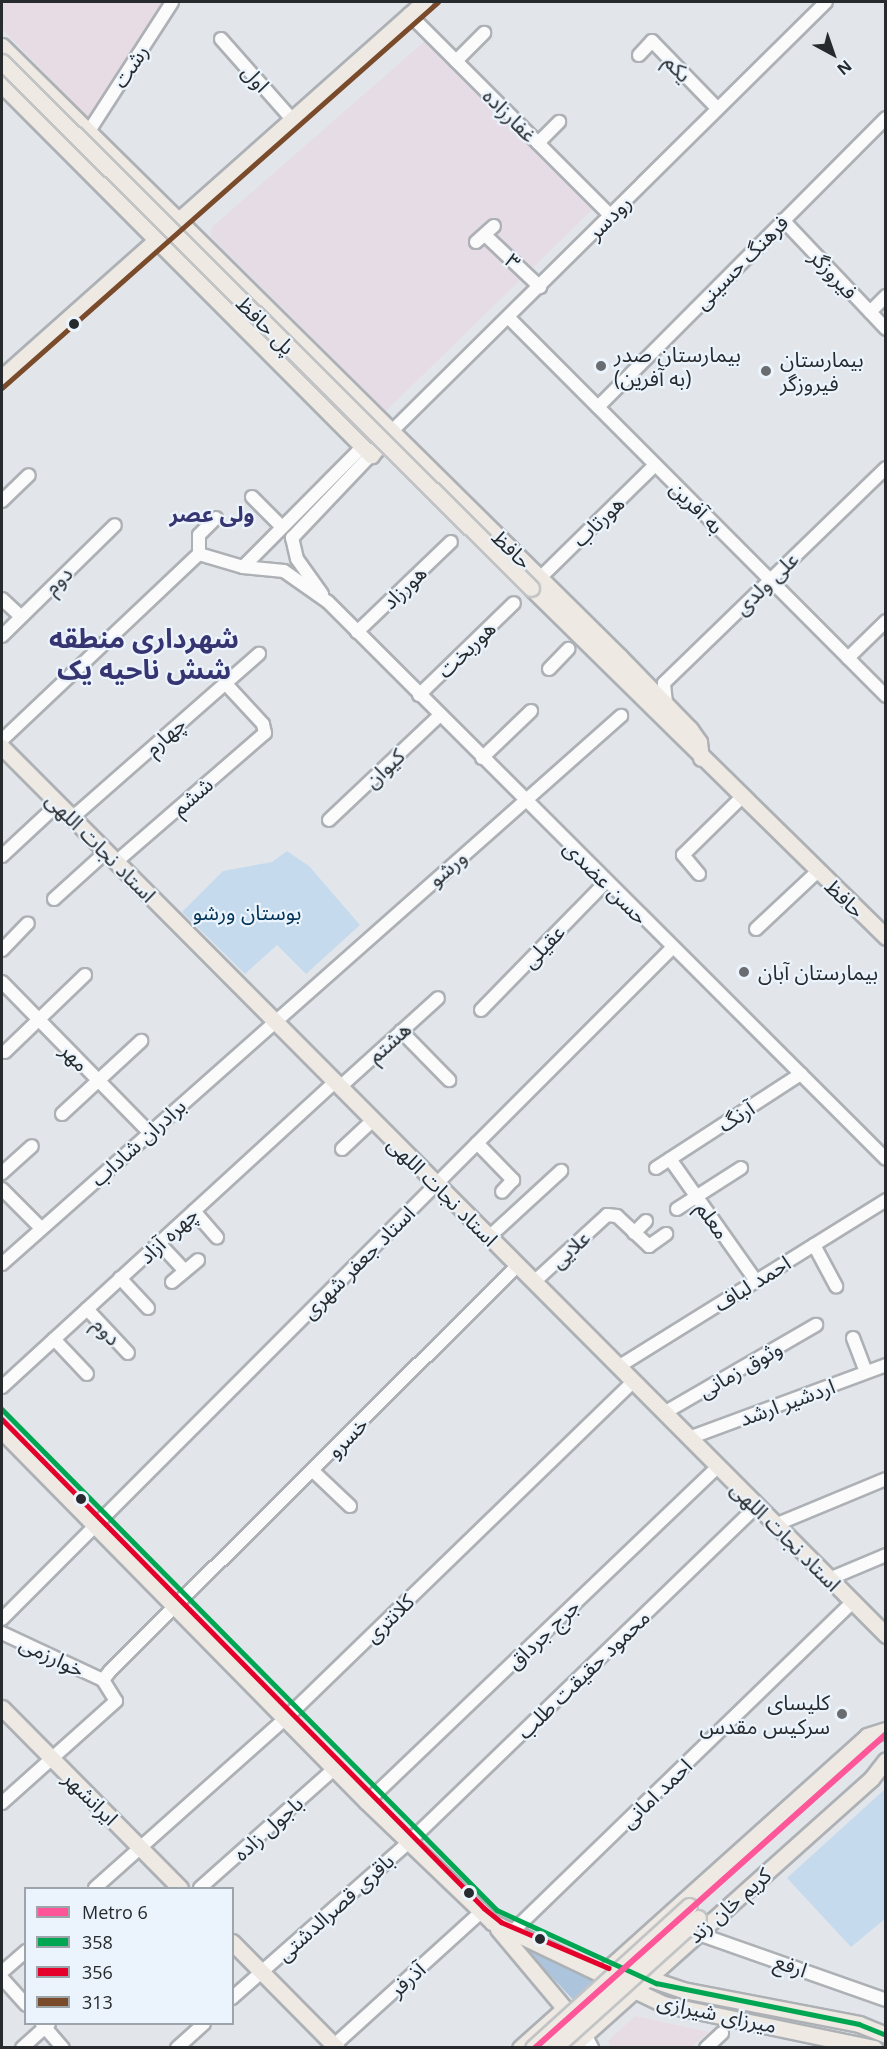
<!DOCTYPE html>
<html>
<head>
<meta charset="utf-8">
<style>
	body { margin:0 }
	#map { position:relative; width:887px; height:2049px; overflow:hidden; background:#e2e6eb; font-family:"Open Sans","Noto Sans Arabic",sans-serif }
	div>[style] { position:absolute }
	.commercial>* { inset:0; background:#e6dce6 }
	.education>* { inset:0; background:#e8dce4 }
	.green>* { inset:0; background:#c6daed }
	.forest>* { inset:0; background:#acc4dc }
	.roads { filter:drop-shadow(2px 0 #adb1b5) drop-shadow(-2px 0 #adb1b5) drop-shadow(0 2px #adb1b5) drop-shadow(0 -2px #adb1b5) }
	.minor>* { height:12px; margin:-6px; padding:0 6px; transform-origin:6px; border-radius:6px; background:#fbfbfc }
	.major>* { height:15px; margin:-7.5px; padding:0 7.5px; transform-origin:7.5px; border-radius:7.5px; background:#eee9e3 }
	.bridges { filter:drop-shadow(2px 0 #c2c4c6) drop-shadow(-2px 0 #c2c4c6) drop-shadow(0 2px #c2c4c6) drop-shadow(0 -2px #c2c4c6) }
	.major-bridge>* { height:15px; margin:-7.5px; padding:0 7.5px; transform-origin:7.5px; border-radius:7.5px; background:#eee9e3 }
	.bus-1>* { height:4.5px; margin:-2.25px; padding:0 2.25px; transform-origin:2.25px; border-radius:2.25px; background:#00a651 }
	.bus-2>* { height:4.5px; margin:-2.25px; padding:0 2.25px; transform-origin:2.25px; border-radius:2.25px; background:#e4002b }
	.bus-3>* { height:4.5px; margin:-2.25px; padding:0 2.25px; transform-origin:2.25px; border-radius:2.25px; background:#7a4b2a }
	.metro-1>* { height:6px; margin:-3px; padding:0 3px; transform-origin:3px; border-radius:3px; background:#f59 }
	.dots>* { width:16px; height:16px; translate:-50% -50%; box-sizing:border-box; border:3px solid #ebf4fc; border-radius:50% }
	span { translate:-50% -50%; white-space:nowrap; text-align:center; line-height:1.15; -webkit-text-stroke:4.5px #ebf4fc; paint-order:stroke }
	.street-label { font-size:21px; color:#282b2e }
	.poi-label { font-size:21px; color:#282b2e }
	.left { translate:0 -50%; text-align:left }
	.right { translate:-100% -50%; text-align:right }
	.park-label { font-size:21px; color:#003357 }
	.neighbourhood-label { font-size:22px; color:#373571; font-weight:700 }
	.district-label { font-size:27px; color:#373571; font-weight:700 }
	.frame { position:absolute; inset:0; border:3px solid #282b2e; pointer-events:none }
	.legend { position:absolute; left:24px; top:1887px; width:210px; height:138px; box-sizing:border-box; background:#ebf4fc; border:2px solid #9da4aa; margin:0; padding:8px 10px; list-style:none; font-size:18px; color:#282b2e }
	.legend li { display:flex; align-items:center; gap:12px; height:30px }
	.legend b { width:30px; border:2px solid #9da4aa }
	.north { position:absolute; left:803px; top:24px; width:60px; height:60px; -webkit-text-stroke:4px #ebf4fc; paint-order:stroke; rotate:140deg; font-size:16px; font-weight:700; line-height:24px; text-align:center; color:#282b2e }
	.north::after { content:''; display:block; margin:auto; width:21px; height:27px; background:#282b2e; clip-path:polygon(50% 0,100% 100%,50% 72%,0 100%) }
</style>
</head>
<body>
<div id="map">
	<div class="commercial">
		<i style="clip-path:polygon(426px 40px,593px 209px,386px 411px,210px 236px,212px 227px)"></i>
	</div>
	<div class="education">
		<i style="clip-path:polygon(2px 2px,165px 2px,89px 118px,2px 29px)"></i>
		<i style="clip-path:polygon(635px 2016px,709px 2032px,691px 2047px,610px 2047px,608px 2041px)"></i>
	</div>
	<div class="green">
		<i style="clip-path:polygon(287px 851px,309px 866px,360px 925px,306px 974px,277px 945px,245px 974px,182px 912px,223px 871px,272px 862px)"></i>
		<i style="clip-path:polygon(885px 1789px,885px 1919px,851px 1947px,787px 1878px)"></i>
	</div>
	<div class="forest">
		<i style="clip-path:polygon(522px 1945px,573px 1967px,600px 1981px,576px 2003px)"></i>
	</div>
	<div class="roads">
		<div class="minor">
			<i style="left:409px;top:14px;width:286px;rotate:45deg"></i>
			<i style="left:221px;top:39px;width:106px;rotate:48.5deg"></i>
			<i style="left:639px;top:55px;width:19px;rotate:-47deg"></i>
			<i style="left:652px;top:41px;width:93px;rotate:45.9deg"></i>
			<i style="left:456px;top:61px;width:40px;rotate:-45deg"></i>
			<i style="left:89px;top:131px;width:153px;rotate:-57.2deg"></i>
			<i style="left:538px;top:143px;width:30px;rotate:-45deg"></i>
			<i style="left:783px;top:220px;width:150px;rotate:46.6deg"></i>
			<i style="left:485px;top:235px;width:76px;rotate:43.4deg"></i>
			<i style="left:476px;top:242px;width:24px;rotate:-42deg"></i>
			<i style="left:870px;top:312px;width:23px;rotate:-45deg"></i>
			<i style="left:509px;top:318px;width:534px;rotate:45.08deg"></i>
			<i style="left:598px;top:407px;width:408px;rotate:-45.1deg"></i>
			<i style="left:392px;top:431px;width:610px;rotate:-44.67deg"></i>
			<i style="left:252px;top:497px;width:42px;rotate:45deg"></i>
			<i style="left:2px;top:501px;width:37px;rotate:-44deg"></i>
			<i style="left:199px;top:554px;width:19px;rotate:-90deg"></i>
			<i style="left:199px;top:535px;width:24px;rotate:-45deg"></i>
			<i style="left:243px;top:567px;width:170px;rotate:-45.2deg"></i>
			<i style="left:541px;top:577px;width:160px;rotate:-44.5deg"></i>
			<i style="left:322px;top:594px;width:43px;rotate:-125.5deg"></i>
			<i style="left:297px;top:559px;width:22px;rotate:-103deg"></i>
			<i style="left:292px;top:538px;width:115px;rotate:-46.4deg"></i>
			<i style="left:2px;top:599px;width:26px;rotate:43deg"></i>
			<i style="left:357px;top:632px;width:130px;rotate:-43.8deg"></i>
			<i style="left:2px;top:636px;width:158px;rotate:-44.5deg"></i>
			<i style="left:848px;top:658px;width:53px;rotate:-44.2deg"></i>
			<i style="left:549px;top:669px;width:28px;rotate:-46deg"></i>
			<i style="left:419px;top:695px;width:132px;rotate:-44.1deg"></i>
			<i style="left:666px;top:703px;width:20px;rotate:-96deg"></i>
			<i style="left:664px;top:683px;width:309px;rotate:-44.1deg"></i>
			<i style="left:2px;top:740px;width:271px;rotate:-43.4deg"></i>
			<i style="left:199px;top:554px;width:46px;rotate:16.5deg"></i>
			<i style="left:243px;top:567px;width:41px;rotate:5.6deg"></i>
			<i style="left:284px;top:571px;width:54px;rotate:35.2deg"></i>
			<i style="left:328px;top:602px;width:788px;rotate:44.95deg"></i>
			<i style="left:482px;top:758px;width:68px;rotate:-43.8deg"></i>
			<i style="left:72px;top:818px;width:249px;rotate:-41.3deg"></i>
			<i style="left:329px;top:820px;width:151px;rotate:-43.4deg"></i>
			<i style="left:2px;top:856px;width:76px;rotate:-42.9deg"></i>
			<i style="left:116px;top:862px;width:197px;rotate:-40.9deg"></i>
			<i style="left:265px;top:733px;width:9px;rotate:-103deg"></i>
			<i style="left:263px;top:724px;width:56px;rotate:-132.8deg"></i>
			<i style="left:699px;top:874px;width:25px;rotate:-130deg"></i>
			<i style="left:683px;top:855px;width:83px;rotate:-44.5deg"></i>
			<i style="left:54px;top:899px;width:70px;rotate:-42.1deg"></i>
			<i style="left:756px;top:929px;width:85px;rotate:-43.1deg"></i>
			<i style="left:2px;top:950px;width:37px;rotate:-46deg"></i>
			<i style="left:2px;top:982px;width:210px;rotate:45.6deg"></i>
			<i style="left:481px;top:1010px;width:179px;rotate:-45.7deg"></i>
			<i style="left:401px;top:1031px;width:69px;rotate:45.6deg"></i>
			<i style="left:5px;top:1052px;width:111px;rotate:-43.9deg"></i>
			<i style="left:340px;top:1087px;width:132px;rotate:-42.2deg"></i>
			<i style="left:62px;top:1114px;width:108px;rotate:-42.7deg"></i>
			<i style="left:477px;top:1143px;width:52px;rotate:45.8deg"></i>
			<i style="left:513px;top:1180px;width:16px;rotate:133deg"></i>
			<i style="left:342px;top:1149px;width:42px;rotate:-43.1deg"></i>
			<i style="left:670px;top:1159px;width:149px;rotate:54.8deg"></i>
			<i style="left:656px;top:1168px;width:173px;rotate:-33deg"></i>
			<i style="left:2px;top:1173px;width:40px;rotate:-42deg"></i>
			<i style="left:2px;top:1189px;width:55px;rotate:45deg"></i>
			<i style="left:677px;top:1209px;width:76px;rotate:-32.6deg"></i>
			<i style="left:194px;top:1211px;width:35px;rotate:49deg"></i>
			<i style="left:634px;top:1233px;width:17px;rotate:-45deg"></i>
			<i style="left:489px;top:1237px;width:98px;rotate:-42.5deg"></i>
			<i style="left:159px;top:1243px;width:38px;rotate:47deg"></i>
			<i style="left:814px;top:1245px;width:47px;rotate:61.8deg"></i>
			<i style="left:2px;top:1264px;width:827px;rotate:-41.52deg"></i>
			<i style="left:120px;top:1278px;width:41px;rotate:47deg"></i>
			<i style="left:172px;top:1282px;width:34px;rotate:-40deg"></i>
			<i style="left:534px;top:1282px;width:99px;rotate:-42.5deg"></i>
			<i style="left:607px;top:1215px;width:10px;rotate:6deg"></i>
			<i style="left:617px;top:1216px;width:44px;rotate:43.2deg"></i>
			<i style="left:649px;top:1246px;width:21px;rotate:-35deg"></i>
			<i style="left:87px;top:1309px;width:60px;rotate:47deg"></i>
			<i style="left:853px;top:1338px;width:36px;rotate:69deg"></i>
			<i style="left:54px;top:1339px;width:48px;rotate:46.7deg"></i>
			<i style="left:618px;top:1367px;width:316px;rotate:-31.9deg"></i>
			<i style="left:2px;top:1387px;width:452px;rotate:-42.5deg"></i>
			<i style="left:664px;top:1413px;width:176px;rotate:-30.1deg"></i>
			<i style="left:689px;top:1438px;width:210px;rotate:-20.3deg"></i>
			<i style="left:313px;top:1471px;width:51px;rotate:43.4deg"></i>
			<i style="left:775px;top:1525px;width:120px;rotate:-22.5deg"></i>
			<i style="left:829px;top:1579px;width:62px;rotate:-22.8deg"></i>
			<i style="left:2px;top:1619px;width:948px;rotate:-45.04deg"></i>
			<i style="left:2px;top:1633px;width:111px;rotate:25deg"></i>
			<i style="left:367px;top:1802px;width:485px;rotate:-43.7deg"></i>
			<i style="left:2px;top:1803px;width:153px;rotate:-41.8deg"></i>
			<i style="left:116px;top:1701px;width:25px;rotate:-122deg"></i>
			<i style="left:103px;top:1680px;width:11px;rotate:-52deg"></i>
			<i style="left:110px;top:1671px;width:574px;rotate:-44.86deg"></i>
			<i style="left:95px;top:1888px;width:256px;rotate:-41.7deg"></i>
			<i style="left:286px;top:1718px;width:483px;rotate:-44.1deg"></i>
			<i style="left:200px;top:1888px;width:181px;rotate:-41.6deg"></i>
			<i style="left:511px;top:1933px;width:476px;rotate:-44.1deg"></i>
			<i style="left:696px;top:1933px;width:201px;rotate:19.4deg"></i>
			<i style="left:2px;top:1972px;width:32px;rotate:-41deg"></i>
			<i style="left:2px;top:1978px;width:36px;rotate:48deg"></i>
			<i style="left:232px;top:1998px;width:236px;rotate:-41.4deg"></i>
			<i style="left:409px;top:1842px;width:484px;rotate:-44deg"></i>
			<i style="left:42px;top:2024px;width:32px;rotate:49deg"></i>
			<i style="left:585px;top:2034px;width:16px;rotate:63deg"></i>
			<i style="left:22px;top:2048px;width:36px;rotate:-42deg"></i>
			<i style="left:177px;top:2048px;width:36px;rotate:-42deg"></i>
			<i style="left:331px;top:2048px;width:201px;rotate:-42.2deg"></i>
			<i style="left:706px;top:2048px;width:22px;rotate:-43deg"></i>
		</div>
		<div class="major">
			<i style="left:2px;top:46px;width:868px;rotate:44.67deg"></i>
			<i style="left:619px;top:656px;width:102px;rotate:45.8deg"></i>
			<i style="left:690px;top:729px;width:16px;rotate:55deg"></i>
			<i style="left:699px;top:742px;width:16px;rotate:83deg"></i>
			<i style="left:2px;top:85px;width:523px;rotate:45.08deg"></i>
			<i style="left:371px;top:455px;width:32px;rotate:-49deg"></i>
			<i style="left:2px;top:377px;width:565px;rotate:-41.63deg"></i>
			<i style="left:531px;top:588px;width:498px;rotate:44.5deg"></i>
			<i style="left:2px;top:747px;width:1253px;rotate:45.13deg"></i>
			<i style="left:2px;top:1431px;width:520px;rotate:45.47deg"></i>
			<i style="left:367px;top:1802px;width:173px;rotate:43.8deg"></i>
			<i style="left:492px;top:1922px;width:190px;rotate:25.6deg"></i>
			<i style="left:663px;top:2004px;width:216px;rotate:11.8deg"></i>
			<i style="left:2px;top:1708px;width:253px;rotate:45.3deg"></i>
			<i style="left:498px;top:1929px;width:123px;rotate:50deg"></i>
			<i style="left:232px;top:1942px;width:149px;rotate:45.3deg"></i>
			<i style="left:602px;top:1974px;width:356px;rotate:-41.9deg"></i>
			<i style="left:867px;top:1736px;width:20px;rotate:-18deg"></i>
			<i style="left:639px;top:1975px;width:46px;rotate:18.8deg"></i>
			<i style="left:683px;top:1990px;width:179px;rotate:10.9deg"></i>
			<i style="left:859px;top:2024px;width:29px;rotate:22deg"></i>
			<i style="left:520px;top:2048px;width:60px;rotate:-41.6deg"></i>
			<i style="left:570px;top:2048px;width:404px;rotate:-41.8deg"></i>
			<i style="left:871px;top:1779px;width:24px;rotate:-52deg"></i>
		</div>
	</div>
	<div class="bridges">
		<div class="major-bridge">
			<i style="left:2px;top:62px;width:746px;rotate:44.84deg"></i>
			<i style="left:533px;top:2048px;width:211px;rotate:-42.3deg"></i>
			<i style="left:554px;top:2048px;width:194px;rotate:-42.1deg"></i>
		</div>
	</div>
	<div class="bus-1">
		<i style="left:2px;top:1409px;width:704px;rotate:45.35deg"></i>
		<i style="left:497px;top:1910px;width:175px;rotate:24.7deg"></i>
		<i style="left:656px;top:1983px;width:207px;rotate:11.4deg"></i>
		<i style="left:859px;top:2024px;width:29px;rotate:22deg"></i>
	</div>
	<div class="bus-2">
		<i style="left:2px;top:1419px;width:687px;rotate:45.41deg"></i>
		<i style="left:484px;top:1908px;width:22px;rotate:39deg"></i>
		<i style="left:501px;top:1922px;width:117px;rotate:23.1deg"></i>
	</div>
	<div class="bus-3">
		<i style="left:2px;top:388px;width:582px;rotate:-41.52deg"></i>
	</div>
	<div class="metro-1">
		<i style="left:535px;top:2048px;width:471px;rotate:-41.8deg"></i>
	</div>
	<div class="dots">
		<i style="left:74px;top:324px;background:#282b2e"></i>
		<i style="left:601px;top:366px;background:#696c70"></i>
		<i style="left:766px;top:371px;background:#696c70"></i>
		<i style="left:744px;top:972px;background:#696c70"></i>
		<i style="left:81px;top:1499px;background:#282b2e"></i>
		<i style="left:842px;top:1714px;background:#696c70"></i>
		<i style="left:469px;top:1893px;background:#282b2e"></i>
		<i style="left:540px;top:1939px;background:#282b2e"></i>
	</div>
	<div class="street-label">
		<span style="left:130px;top:66px;rotate:-57deg">رشت</span>
		<span style="left:678px;top:68px;rotate:46deg">یکم</span>
		<span style="left:256px;top:78px;rotate:48deg">اول</span>
		<span style="left:510px;top:115px;rotate:45deg">غفارزاده</span>
		<span style="left:609px;top:217px;rotate:-45deg">رودسر</span>
		<span style="left:513px;top:261px;rotate:44deg">۳</span>
		<span style="left:741px;top:262px;rotate:-45deg">فرهنگ حسینی</span>
		<span style="left:834px;top:274px;rotate:47deg">فیروزگر</span>
		<span style="left:266px;top:325px;rotate:45deg">پل حافظ</span>
		<span style="left:697px;top:507px;rotate:45deg">به آفرین</span>
		<span style="left:598px;top:521px;rotate:-44deg">هورتاب</span>
		<span style="left:512px;top:549px;rotate:44deg">حافظ</span>
		<span style="left:58px;top:580px;rotate:-44deg">دوم</span>
		<span style="left:766px;top:583px;rotate:-44deg">علی ولدی</span>
		<span style="left:404px;top:587px;rotate:-44deg">هورزاد</span>
		<span style="left:466px;top:649px;rotate:-44deg">هوربخت</span>
		<span style="left:165px;top:736px;rotate:-42deg">چهارم</span>
		<span style="left:384px;top:768px;rotate:-43deg">کیوان</span>
		<span style="left:192px;top:796px;rotate:-41deg">ششم</span>
		<span style="left:101px;top:847px;rotate:45deg">استاد نجات اللهی</span>
		<span style="left:447px;top:868px;rotate:-41deg">ورشو</span>
		<span style="left:606px;top:882px;rotate:45deg">حسن عضدی</span>
		<span style="left:845px;top:898px;rotate:44deg">حافظ</span>
		<span style="left:543px;top:946px;rotate:-46deg">عقیلی</span>
		<span style="left:389px;top:1042px;rotate:-42deg">هشتم</span>
		<span style="left:75px;top:1057px;rotate:46deg">مهر</span>
		<span style="left:736px;top:1116px;rotate:-33deg">آرنگ</span>
		<span style="left:138px;top:1142px;rotate:-42deg">برادران شاداب</span>
		<span style="left:443px;top:1191px;rotate:45deg">استاد نجات اللهی</span>
		<span style="left:713px;top:1220px;rotate:55deg">معلم</span>
		<span style="left:168px;top:1235px;rotate:-43deg">چهره آزاد</span>
		<span style="left:570px;top:1249px;rotate:-42deg">علایی</span>
		<span style="left:358px;top:1262px;rotate:-45deg">استاد جعفر شهری</span>
		<span style="left:752px;top:1283px;rotate:-32deg">احمد لباف</span>
		<span style="left:107px;top:1331px;rotate:47deg">دوم</span>
		<span style="left:740px;top:1369px;rotate:-30deg">وثوق زمانی</span>
		<span style="left:787px;top:1402px;rotate:-20deg">اردشیر ارشد</span>
		<span style="left:347px;top:1437px;rotate:-45deg">خسرو</span>
		<span style="left:786px;top:1536px;rotate:45deg">استاد نجات اللهی</span>
		<span style="left:389px;top:1618px;rotate:-44deg">کلانتری</span>
		<span style="left:543px;top:1634px;rotate:-44deg">جرج جرداق</span>
		<span style="left:52px;top:1656px;rotate:25deg">خوارزمی</span>
		<span style="left:583px;top:1674px;rotate:-44deg">محمود حقیقت طلب</span>
		<span style="left:656px;top:1793px;rotate:-44deg">احمد امانی</span>
		<span style="left:91px;top:1798px;rotate:45deg">ایرانشهر</span>
		<span style="left:268px;top:1828px;rotate:-42deg">باجول زاده</span>
		<span style="left:729px;top:1905px;rotate:-41deg">کریم خان زند</span>
		<span style="left:335px;top:1907px;rotate:-42deg">باقری قصرالدشتی</span>
		<span style="left:791px;top:1965px;rotate:20deg">ارفع</span>
		<span style="left:407px;top:1979px;rotate:-42deg">آذرفر</span>
		<span style="left:717px;top:2013px;rotate:12deg">میرزای شیرازی</span>
	</div>
	<div class="poi-label">
		<span class="left" style="left:614px;top:366px">بیمارستان صدر<br>(به آفرین)</span>
		<span class="left" style="left:780px;top:371px">بیمارستان<br>فیروزگر</span>
		<span class="left" style="left:758px;top:972px">بیمارستان آبان</span>
		<span class="right" style="left:830px;top:1714px">کلیسای<br>سرکیس مقدس</span>
	</div>
	<div class="park-label">
		<span style="left:247px;top:912px">بوستان ورشو</span>
	</div>
	<div class="neighbourhood-label">
		<span style="left:212px;top:514px">ولی عصر</span>
	</div>
	<div class="district-label">
		<span style="left:144px;top:653px">شهرداری منطقه<br>شش ناحیه یک</span>
	</div>
	<div class="frame"></div>
	<ul class="legend">
	<li><b style="height:8px;background:#f59"></b>Metro 6</li>
	<li><b style="height:8px;background:#00a651"></b>358</li>
	<li><b style="height:8px;background:#e4002b"></b>356</li>
	<li><b style="height:8px;background:#7a4b2a"></b>313</li>
	</ul>
	<div class="north">N</div>
</div>
</body>
</html>
